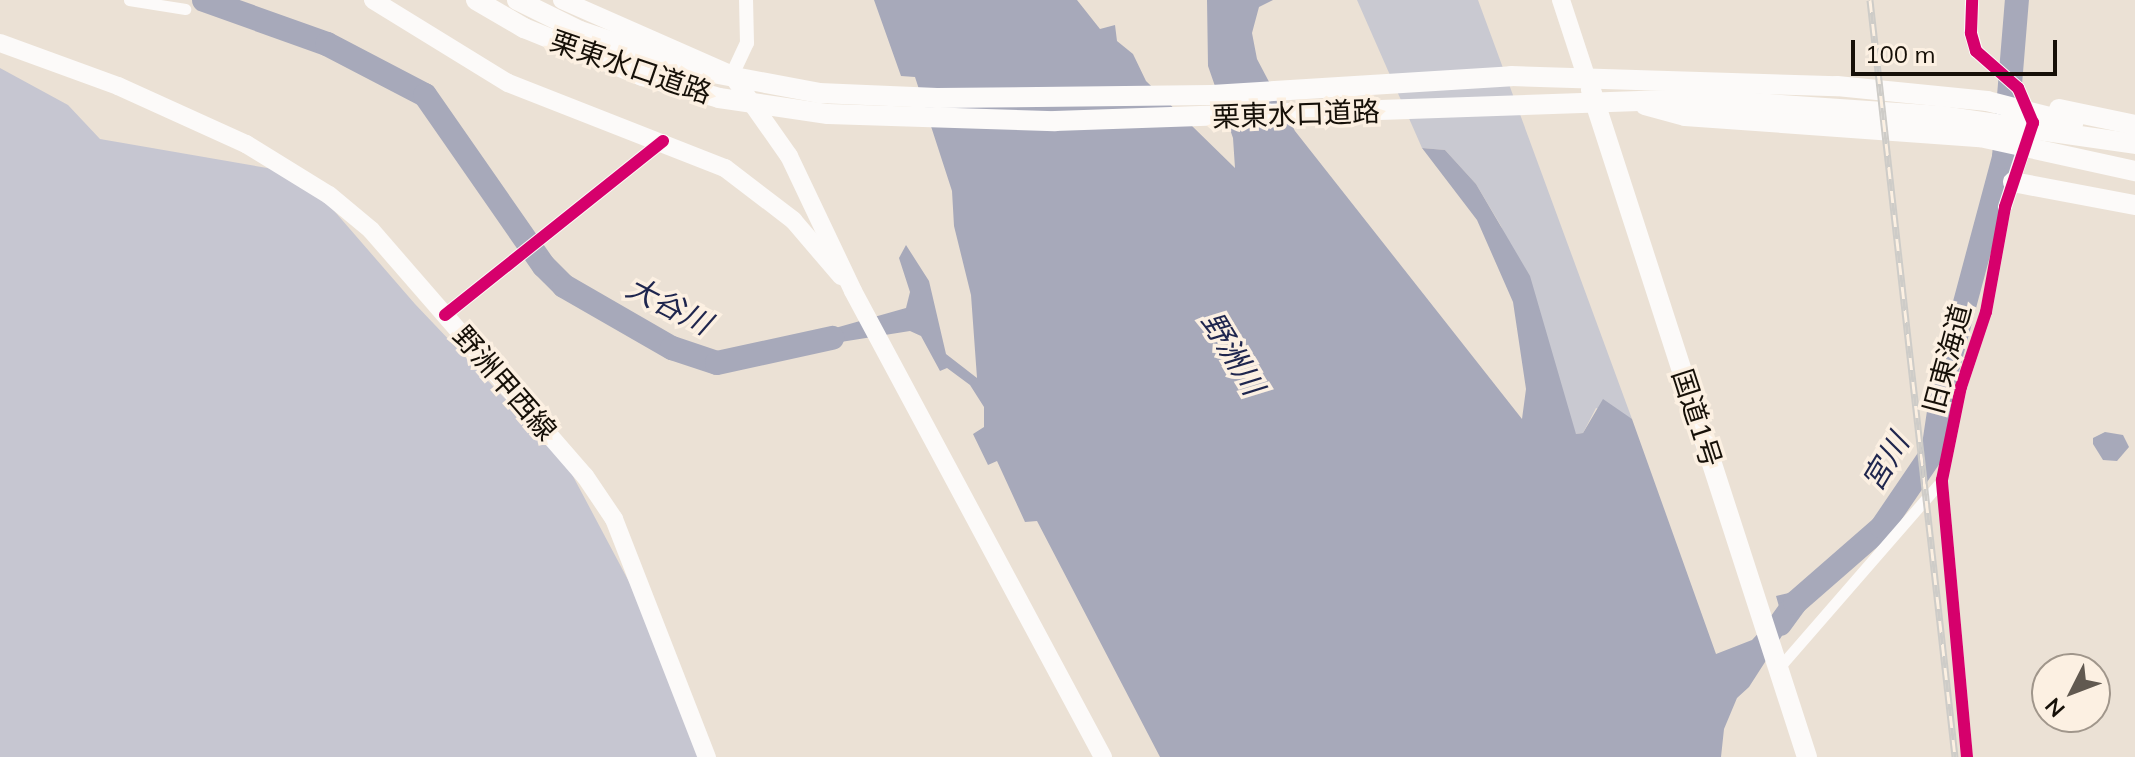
<!DOCTYPE html>
<html>
<head>
<meta charset="utf-8">
<style>
	body { margin:0 }
	#map { position:relative; width:2135px; height:757px; overflow:hidden; background:#ebe1d5; font-family:Mulish,"Noto Sans JP",sans-serif }
	div>[style] { position:absolute }
	.green>* { inset:0; background:#c9c9d1 }
	.forest>* { inset:0; background:#c6c6d1 }
	.water>* { inset:0; background:#a7a9ba }
	.river>* { height:24px; margin:-12px; padding:0 12px; transform-origin:12px; border-radius:12px; background:#a7a9ba }
	.minor>* { height:11px; margin:-5.5px; padding:0 5.5px; transform-origin:5.5px; border-radius:5.5px; background:#fcfaf9 }
	.tertiary>* { height:14px; margin:-7px; padding:0 7px; transform-origin:7px; border-radius:7px; background:#fcfaf9 }
	.primary>* { height:18px; margin:-9px; padding:0 9px; transform-origin:9px; border-radius:9px; background:#fcfaf9 }
	.trunk>* { height:20px; margin:-10px; padding:0 10px; transform-origin:10px; border-radius:10px; background:#fcfaf9 }
	.rail>* { height:7px; margin-top:-3.5px; transform-origin:0; background:repeating-linear-gradient(90deg,#fcf0e2 0 12px,#ceccc8 0 24px); box-sizing:border-box; border-block:2px solid #ceccc8 }
	.cycleway>* { height:12px; margin:-6px; padding:0 6px; transform-origin:6px; border-radius:6px; background:#d6006c }
	span { translate:-50% -50%; white-space:nowrap; text-align:center; line-height:1.15; -webkit-text-stroke:7px #fcf0e2; paint-order:stroke }
	.street-label { font-size:28px; color:#161008 }
	.water-label { font-size:30px; color:#1f264e; font-style:italic }
	.north { position:absolute; left:2031px; top:653px; width:80px; height:80px; box-sizing:border-box; background:#fcf0e2; border:2px solid #a0968b; border-radius:50%; rotate:228deg; font-size:22px; font-weight:700; line-height:32px; text-align:center; color:#161008 }
	.north::after { content:''; display:block; margin:auto; width:28px; height:36px; background:#615950; clip-path:polygon(50% 0,100% 100%,50% 72%,0 100%) }
	.scale { position:absolute; left:1851px; top:40px; width:206px; height:36px; box-sizing:border-box; border:4px solid #161008; border-top:0; padding-left:10px; font-size:24px; line-height:28px; white-space:nowrap; color:#161008; -webkit-text-stroke:6px #fcf0e2; paint-order:stroke }
</style>
</head>
<body>
<div id="map">
	<div class="green">
		<i style="clip-path:polygon(1357px 0,1478px 0,1632px 419px,1596px 408px,1583px 433px,1576px 434px,1569px 424px,1501px 226px,1476px 184px,1445px 150px,1422px 148px)"></i>
	</div>
	<div class="forest">
		<i style="clip-path:polygon(0 68px,68px 105px,100px 139px,273px 169px,323px 198px,415px 304px,566px 463px,661px 642px,702px 757px,0 757px)"></i>
	</div>
	<div class="water">
		<i style="clip-path:polygon(874px 0,1077px 0,1100px 29px,1115px 25px,1117px 41px,1133px 54px,1146px 81px,1235px 168px,1233px 138px,1208px 66px,1207px 0,1273px 0,1259px 7px,1252px 33px,1257px 59px,1295px 131px,1522px 419px,1526px 389px,1513px 302px,1477px 220px,1422px 148px,1445px 150px,1476px 184px,1530px 276px,1576px 434px,1583px 433px,1603px 399px,1632px 419px,1716px 654px,1752px 640px,1780px 610px,1776px 596px,1793px 592px,1803px 603px,1749px 687px,1737px 698px,1724px 729px,1721px 757px,1160px 757px,1037px 521px,1025px 522px,997px 461px,988px 465px,973px 434px,984px 427px,984px 407px,970px 385px,947px 368px,940px 371px,921px 336px,910px 331px,803px 348px,801px 341px,814px 334px,906px 308px,910px 292px,899px 258px,906px 245px,929px 281px,946px 354px,977px 378px,971px 295px,954px 226px,952px 191px,915px 77px,901px 76px)"></i>
		<i style="clip-path:polygon(2105px 432px,2123px 435px,2129px 447px,2117px 461px,2103px 460px,2093px 444px,2093px 438px)"></i>
	</div>
	<div class="river">
		<i style="left:204px;top:0;width:131px;rotate:19.7deg"></i>
		<i style="left:327px;top:44px;width:110px;rotate:27.5deg"></i>
		<i style="left:425px;top:95px;width:208px;rotate:55.2deg"></i>
		<i style="left:544px;top:266px;width:28px;rotate:45deg"></i>
		<i style="left:564px;top:286px;width:125px;rotate:29.9deg"></i>
		<i style="left:672px;top:348px;width:47px;rotate:18.4deg"></i>
		<i style="left:717px;top:363px;width:118px;rotate:-12.3deg"></i>
		<i style="left:1780px;top:624px;width:26px;rotate:-54deg"></i>
		<i style="left:1795px;top:603px;width:116px;rotate:-41.1deg"></i>
		<i style="left:1882px;top:527px;width:91px;rotate:-55.8deg"></i>
		<i style="left:1933px;top:452px;width:68px;rotate:-81.5deg"></i>
		<i style="left:1943px;top:385px;width:236px;rotate:-75deg"></i>
		<i style="left:2004px;top:157px;width:158px;rotate:-85.3deg"></i>
	</div>
	<div class="minor">
		<i style="left:129px;top:0;width:57px;rotate:9.1deg"></i>
		<i style="left:1777px;top:670px;width:252px;rotate:-49deg"></i>
		<i style="left:1967px;top:757px;width:278px;rotate:-95.2deg"></i>
		<i style="left:1942px;top:480px;width:95px;rotate:-78.5deg"></i>
		<i style="left:1961px;top:387px;width:79px;rotate:-71.6deg"></i>
		<i style="left:1986px;top:312px;width:107px;rotate:-79.7deg"></i>
	</div>
	<div class="tertiary">
		<i style="left:1972px;top:0;width:33px;rotate:92deg"></i>
		<i style="left:1971px;top:33px;width:19px;rotate:74deg"></i>
		<i style="left:1976px;top:51px;width:56px;rotate:41.4deg"></i>
		<i style="left:2018px;top:88px;width:34px;rotate:66deg"></i>
		<i style="left:732px;top:75px;width:35px;rotate:-65deg"></i>
		<i style="left:747px;top:43px;width:43px;rotate:-91.3deg"></i>
		<i style="left:2005px;top:207px;width:71px;rotate:-72.1deg"></i>
		<i style="left:445px;top:315px;width:279px;rotate:-38.6deg"></i>
	</div>
	<div class="primary">
		<i style="left:373px;top:0;width:158px;rotate:31.6deg"></i>
		<i style="left:508px;top:83px;width:233px;rotate:21.4deg"></i>
		<i style="left:725px;top:168px;width:86px;rotate:37.4deg"></i>
		<i style="left:793px;top:220px;width:74px;rotate:49.4deg"></i>
		<i style="left:562px;top:0;width:186px;rotate:23.8deg"></i>
		<i style="left:732px;top:75px;width:99px;rotate:54.9deg"></i>
		<i style="left:789px;top:156px;width:149px;rotate:64.6deg"></i>
		<i style="left:853px;top:291px;width:529px;rotate:61.79deg"></i>
		<i style="left:1561px;top:0;width:83px;rotate:71.8deg"></i>
		<i style="left:0;top:43px;width:126px;rotate:20deg"></i>
		<i style="left:118px;top:86px;width:141px;rotate:24.4deg"></i>
		<i style="left:246px;top:144px;width:97px;rotate:31.6deg"></i>
		<i style="left:329px;top:195px;width:55px;rotate:39.8deg"></i>
		<i style="left:371px;top:230px;width:326px;rotate:49deg"></i>
		<i style="left:585px;top:476px;width:52px;rotate:56deg"></i>
		<i style="left:614px;top:519px;width:256px;rotate:68.7deg"></i>
	</div>
	<div class="trunk">
		<i style="left:476px;top:0;width:56px;rotate:30.3deg"></i>
		<i style="left:524px;top:28px;width:127px;rotate:22.1deg"></i>
		<i style="left:642px;top:76px;width:80px;rotate:15.9deg"></i>
		<i style="left:719px;top:98px;width:110px;rotate:8.4deg"></i>
		<i style="left:828px;top:114px;width:227px;rotate:1.8deg"></i>
		<i style="left:1055px;top:121px;width:642px;rotate:-1.96deg"></i>
		<i style="left:1697px;top:99px;width:245px;rotate:4deg"></i>
		<i style="left:1941px;top:116px;width:196px;rotate:8.2deg"></i>
		<i style="left:517px;top:0;width:70px;rotate:26.2deg"></i>
		<i style="left:580px;top:31px;width:118px;rotate:18.7deg"></i>
		<i style="left:692px;top:69px;width:129px;rotate:10.7deg"></i>
		<i style="left:819px;top:93px;width:118px;rotate:2.4deg"></i>
		<i style="left:937px;top:98px;width:275px;rotate:-0.6deg"></i>
		<i style="left:1212px;top:95px;width:300px;rotate:-3.6deg"></i>
		<i style="left:1511px;top:76px;width:326px;rotate:1.8deg"></i>
		<i style="left:1837px;top:86px;width:151px;rotate:5.7deg"></i>
		<i style="left:1987px;top:101px;width:89px;rotate:14.3deg"></i>
		<i style="left:1591px;top:90px;width:701px;rotate:72.06deg"></i>
		<i style="left:1645px;top:105px;width:41px;rotate:15.4deg"></i>
		<i style="left:1685px;top:116px;width:296px;rotate:4.1deg"></i>
		<i style="left:1980px;top:137px;width:159px;rotate:12.4deg"></i>
		<i style="left:2059px;top:109px;width:78px;rotate:11.9deg"></i>
		<i style="left:2013px;top:182px;width:124px;rotate:10.7deg"></i>
	</div>
	<div class="rail">
		<i style="left:1870px;top:0;width:762px;rotate:83.59deg"></i>
	</div>
	<div class="cycleway">
		<i style="left:445px;top:315px;width:279px;rotate:-38.6deg"></i>
		<i style="left:1967px;top:757px;width:278px;rotate:-95.2deg"></i>
		<i style="left:1942px;top:480px;width:95px;rotate:-78.5deg"></i>
		<i style="left:1961px;top:387px;width:79px;rotate:-71.6deg"></i>
		<i style="left:1986px;top:312px;width:107px;rotate:-79.7deg"></i>
		<i style="left:2005px;top:207px;width:89px;rotate:-71.6deg"></i>
		<i style="left:2033px;top:123px;width:38px;rotate:-113deg"></i>
		<i style="left:2018px;top:88px;width:56px;rotate:-138.6deg"></i>
		<i style="left:1976px;top:51px;width:19px;rotate:-106deg"></i>
		<i style="left:1971px;top:33px;width:33px;rotate:-88deg"></i>
	</div>
	<div class="street-label">
		<span style="left:631px;top:67px;rotate:19deg">栗東水口道路</span>
		<span style="left:1296px;top:114px;rotate:-2deg">栗東水口道路</span>
		<span style="left:1947px;top:359px;rotate:-75deg">旧東海道</span>
		<span style="left:505px;top:383px;rotate:49deg">野洲甲西線</span>
		<span style="left:1697px;top:418px;rotate:72deg">国道1号</span>
	</div>
	<div class="water-label">
		<span style="left:669px;top:305px;rotate:27deg">大谷川</span>
		<span style="left:1233px;top:353px;rotate:59deg">野洲川</span>
		<span style="left:1885px;top:462px;rotate:-59deg">宮川</span>
	</div>
	<div class="north">N</div>
	<div class="scale">100 m</div>
</div>
</body>
</html>
